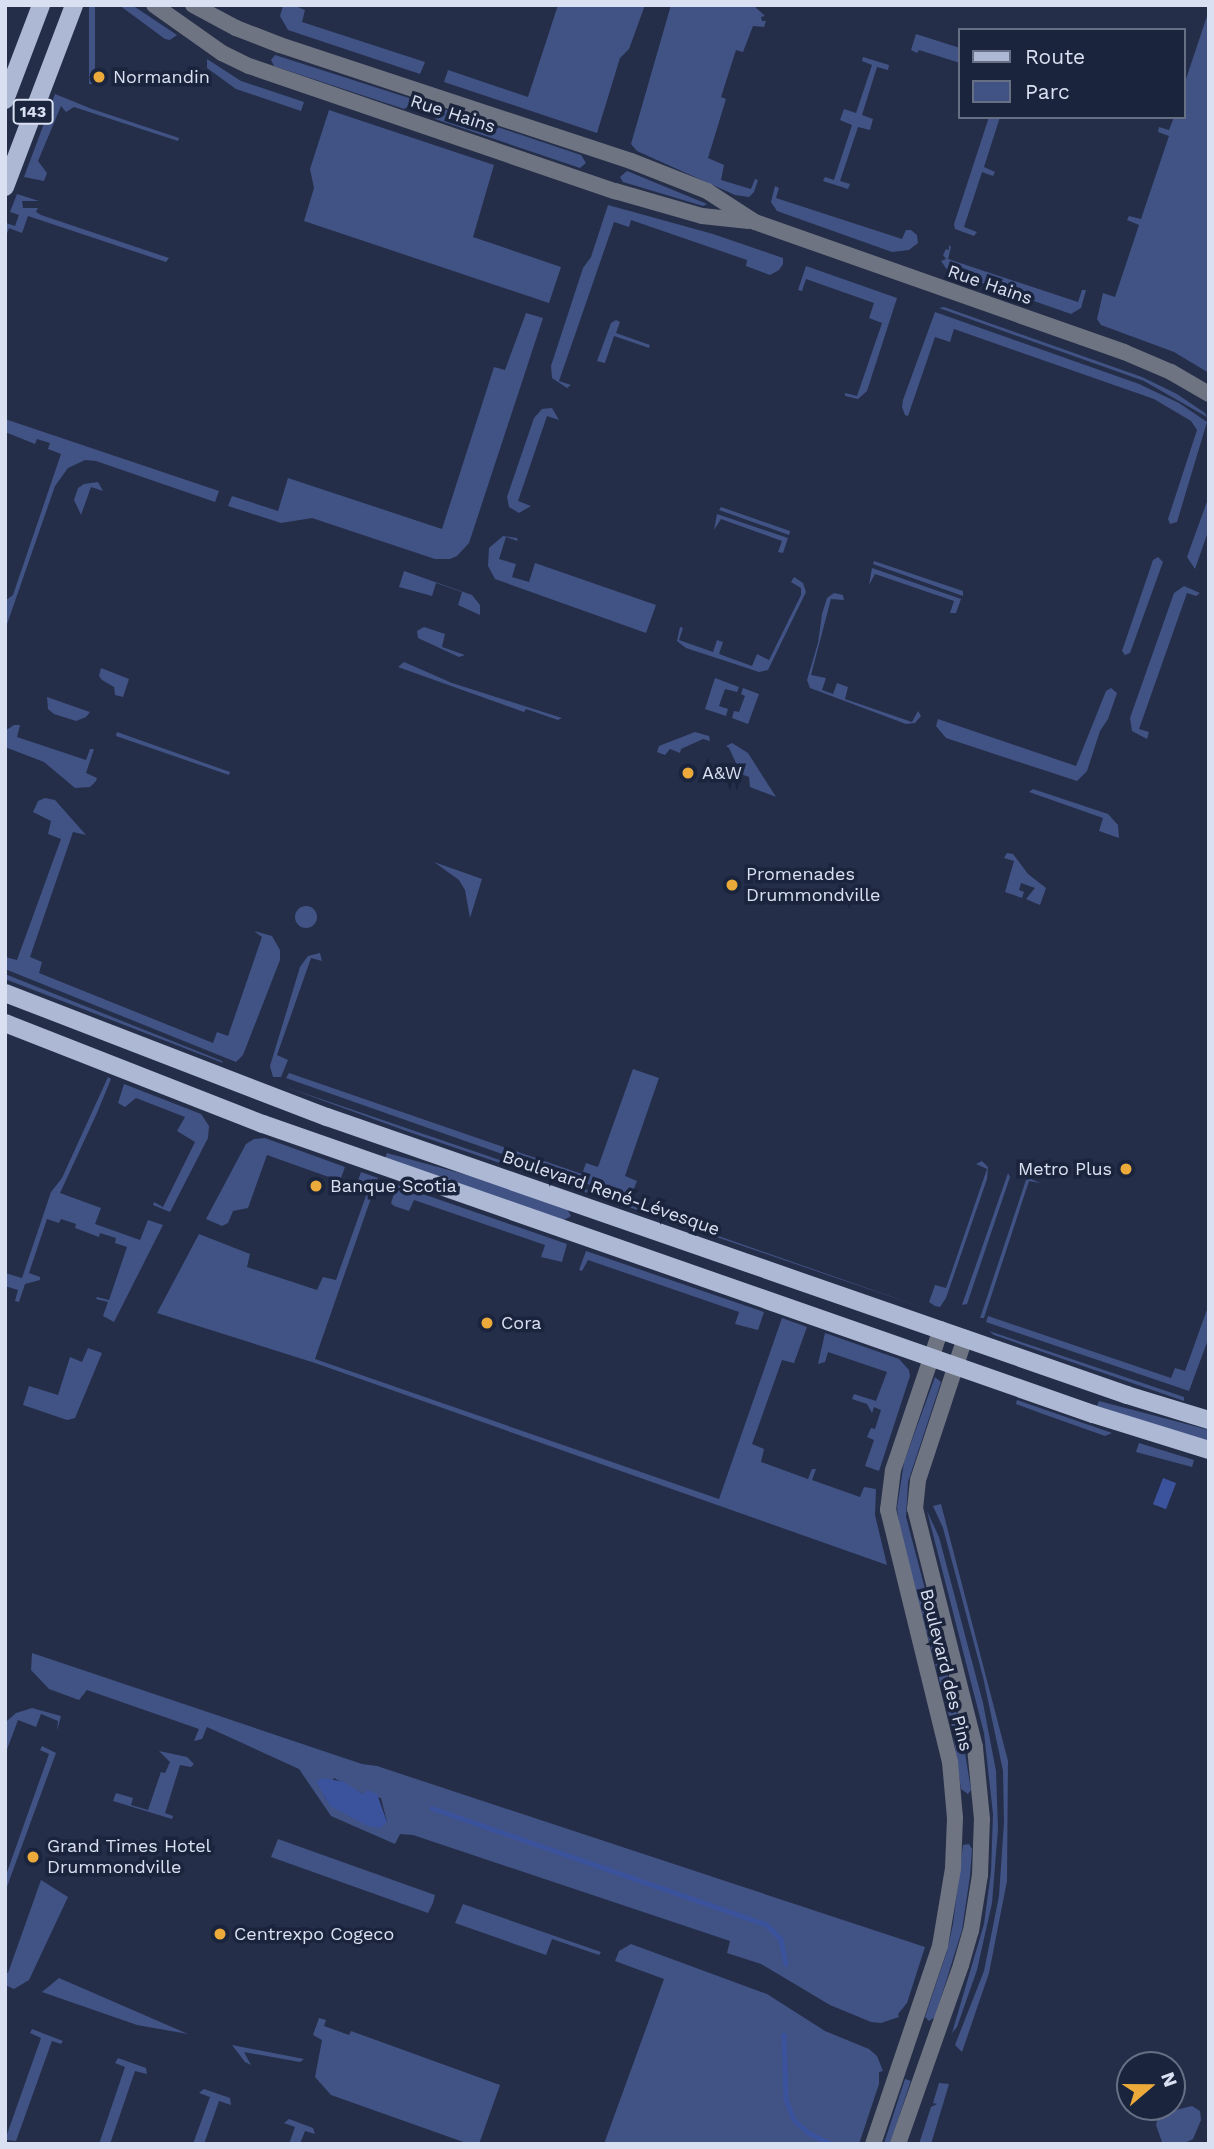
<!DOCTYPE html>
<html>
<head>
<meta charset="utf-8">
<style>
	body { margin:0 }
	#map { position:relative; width:1214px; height:2149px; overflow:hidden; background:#252e48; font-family:"Work Sans",sans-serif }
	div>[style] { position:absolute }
	.green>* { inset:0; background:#415285; transform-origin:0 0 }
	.round { border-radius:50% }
	.water>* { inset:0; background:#3b529c; transform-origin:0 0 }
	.stream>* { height:4.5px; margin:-2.25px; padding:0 2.25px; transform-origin:2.25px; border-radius:2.25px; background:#3b529c }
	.minor>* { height:16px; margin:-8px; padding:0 8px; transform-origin:8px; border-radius:8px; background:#6f7482 }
	.major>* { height:18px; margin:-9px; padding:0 9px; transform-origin:9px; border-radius:9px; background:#adb8d4 }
	.dots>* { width:19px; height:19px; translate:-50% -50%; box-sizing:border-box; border:4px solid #1b243d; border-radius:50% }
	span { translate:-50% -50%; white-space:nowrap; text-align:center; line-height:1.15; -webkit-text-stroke:7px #1b243d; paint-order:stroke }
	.shield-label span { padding:2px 5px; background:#1b243d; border:2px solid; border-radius:5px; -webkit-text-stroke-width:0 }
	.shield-label { font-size:16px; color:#d9e0f1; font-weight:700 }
	.poi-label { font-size:18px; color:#d9e0f1 }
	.left { translate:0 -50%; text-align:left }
	.right { translate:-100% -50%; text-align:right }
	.street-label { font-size:18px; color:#d9e0f1 }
	.frame { position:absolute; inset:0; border:7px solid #d9e0f1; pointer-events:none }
	.legend { position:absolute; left:958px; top:28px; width:228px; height:91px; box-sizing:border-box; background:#1b243d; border:2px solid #676f85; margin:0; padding:9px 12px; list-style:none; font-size:21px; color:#d9e0f1 }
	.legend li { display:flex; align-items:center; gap:14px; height:35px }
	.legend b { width:35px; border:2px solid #676f85 }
	.north { position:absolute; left:1116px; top:2051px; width:70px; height:70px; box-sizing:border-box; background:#1b243d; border:2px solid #676f85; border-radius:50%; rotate:70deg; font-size:19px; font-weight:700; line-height:28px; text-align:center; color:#d9e0f1 }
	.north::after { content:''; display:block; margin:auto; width:24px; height:32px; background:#ebaa39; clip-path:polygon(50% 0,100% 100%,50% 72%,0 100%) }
</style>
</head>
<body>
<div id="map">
	<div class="green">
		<i style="left:89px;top:5px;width:6px;height:79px"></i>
		<i style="clip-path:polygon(119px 5px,132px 5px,177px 35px,170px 40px,165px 39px)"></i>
		<i style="clip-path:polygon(293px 5px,305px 10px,302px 22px,425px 62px,420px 74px,288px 30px,280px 16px,283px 6px)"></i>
		<i style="clip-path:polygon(558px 5px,645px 5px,629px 49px,620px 58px,597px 133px,444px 82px,448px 70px,528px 97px)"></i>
		<i style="clip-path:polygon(671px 5px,753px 5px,765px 16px,761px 17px,762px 21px,766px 21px,764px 27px,753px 26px,743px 52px,736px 50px,721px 97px,726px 99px,708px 158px,724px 165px,721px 180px,751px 189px,755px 179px,758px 180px,754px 192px,749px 197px,735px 195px,637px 151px,631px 144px)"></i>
		<i style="clip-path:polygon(1209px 10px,1209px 373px,1174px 352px,1101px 325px,1097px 319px,1103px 293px,1115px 297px,1139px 225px,1127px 220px,1129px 216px,1141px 219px,1169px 136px,1158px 132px,1159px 127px,1169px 130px,1174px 117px,1184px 117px,1184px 85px)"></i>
		<i style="clip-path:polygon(916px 34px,960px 48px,960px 63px,919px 50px,917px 53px,911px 50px)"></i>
		<i style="clip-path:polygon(275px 55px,409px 98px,409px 106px,404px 109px,274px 66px,271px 60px)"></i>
		<i style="clip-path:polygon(863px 57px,889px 65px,888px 70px,877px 67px,862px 115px,873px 119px,870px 130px,858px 127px,840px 181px,850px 184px,848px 189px,823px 181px,825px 177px,834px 180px,852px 125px,840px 120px,844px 109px,856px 113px,872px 65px,862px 61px)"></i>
		<i style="clip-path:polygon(207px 59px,241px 81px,304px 102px,301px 111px,236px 89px,207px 68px)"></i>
		<i style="clip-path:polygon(55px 94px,92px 109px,179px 138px,178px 141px,74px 107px,66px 112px,61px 106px,38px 161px,47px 173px,44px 181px,24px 177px)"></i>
		<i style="clip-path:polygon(441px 108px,581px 155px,586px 163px,580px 168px,435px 119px,435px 110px)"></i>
		<i style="clip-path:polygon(329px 110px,494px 165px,473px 237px,561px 267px,549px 303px,304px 221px,314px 188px,310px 169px)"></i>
		<i style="clip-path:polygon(989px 117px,1000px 117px,984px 167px,995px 172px,993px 176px,982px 172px,964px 227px,977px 232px,974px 236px,955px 229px,954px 224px)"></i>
		<i style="clip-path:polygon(627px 171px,707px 204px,703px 206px,623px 182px,620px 177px)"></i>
		<i style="clip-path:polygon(775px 186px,779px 188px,776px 198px,902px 239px,906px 230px,911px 230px,917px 235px,918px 243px,909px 250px,892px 252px,777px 211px,771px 202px)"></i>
		<i style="clip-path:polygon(17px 194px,39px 201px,22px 201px,23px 208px,38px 208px,36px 212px,41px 215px,169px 258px,166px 262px,28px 216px,22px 233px,9px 228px,5px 239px,6px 223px,15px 226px,19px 215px,10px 212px)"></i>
		<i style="clip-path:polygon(608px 205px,713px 234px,783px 258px,783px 264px,779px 270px,770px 275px,746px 266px,747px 260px,631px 220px,629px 227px,614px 222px,559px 381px,571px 385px,567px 388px,552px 378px,551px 366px,583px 268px,591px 257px)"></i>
		<i style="clip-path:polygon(949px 245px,951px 247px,948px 259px,1078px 302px,1082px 290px,1086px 290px,1081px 308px,1071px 314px,948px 271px,941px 261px,946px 259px,943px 255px,946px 249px,949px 250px)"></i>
		<i style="clip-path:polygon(806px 266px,897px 298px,867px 391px,858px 399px,845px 396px,845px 393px,857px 396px,882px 323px,869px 318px,874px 303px,806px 279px,802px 291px,798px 290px)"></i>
		<i style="clip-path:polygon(944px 307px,1142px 377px,1177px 394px,1205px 413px,1207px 417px,1144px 381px,939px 308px)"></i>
		<i style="clip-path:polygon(935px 312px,1139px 384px,1179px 403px,1207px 422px,1177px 522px,1170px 524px,1168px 519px,1197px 430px,1191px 421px,1154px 399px,954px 329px,950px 342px,935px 337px,908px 416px,905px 415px,902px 407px,903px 400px)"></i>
		<i style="clip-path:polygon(526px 313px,543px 318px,469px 543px,457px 556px,450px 559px,435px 559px,312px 518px,281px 523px,228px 506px,232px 496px,278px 511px,288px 478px,442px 529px,494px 367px,505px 370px)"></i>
		<i style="clip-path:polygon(616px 320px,620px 322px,616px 333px,650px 345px,649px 348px,614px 336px,605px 363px,597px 361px,611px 323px)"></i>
		<i style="clip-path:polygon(552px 408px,559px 420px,547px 416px,518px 501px,531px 506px,519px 513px,509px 507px,507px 497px,534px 418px,542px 409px)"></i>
		<i style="clip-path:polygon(5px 419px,219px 491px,215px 502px,96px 461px,85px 460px,68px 468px,55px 486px,5px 630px,5px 601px,13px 595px,61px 454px,48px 449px,50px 443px,37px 439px,35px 444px,5px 432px)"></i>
		<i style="clip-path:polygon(98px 482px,103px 491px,91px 487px,81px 515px,74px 500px,78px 488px,84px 484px)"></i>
		<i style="clip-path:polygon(1209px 496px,1209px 529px,1195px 569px,1187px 557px)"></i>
		<i style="clip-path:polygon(721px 507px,790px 531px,789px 535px,719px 510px)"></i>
		<i style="clip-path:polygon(717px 514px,788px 538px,783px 553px,778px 552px,782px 541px,721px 519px,714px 530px)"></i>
		<i style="clip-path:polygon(503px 536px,517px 538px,518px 541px,506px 537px,499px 559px,516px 564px,512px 577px,529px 582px,535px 563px,656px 605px,646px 633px,495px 579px,488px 566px,489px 548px)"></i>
		<i style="clip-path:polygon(1158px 557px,1163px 562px,1130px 653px,1125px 655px,1122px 651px,1153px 560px)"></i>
		<i style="clip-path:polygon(874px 561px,963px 591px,963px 596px,873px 564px)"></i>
		<i style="clip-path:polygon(872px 568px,961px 599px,956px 613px,950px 613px,954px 601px,875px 574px,869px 585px)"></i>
		<i style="clip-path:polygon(404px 571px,472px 595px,480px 605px,480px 615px,458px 605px,462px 592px,436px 583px,432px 596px,399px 587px)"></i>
		<i style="clip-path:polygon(794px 577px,803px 583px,806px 592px,768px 670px,759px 672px,686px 648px,677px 641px,680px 627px,683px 628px,679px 640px,713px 652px,717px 640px,723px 642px,719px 654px,752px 666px,757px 654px,769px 660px,801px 595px,801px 588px,791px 582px)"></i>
		<i style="clip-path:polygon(1184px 586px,1200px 593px,1196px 596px,1187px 593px,1139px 729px,1149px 732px,1147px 739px,1132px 731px,1130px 718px,1174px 593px)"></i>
		<i style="clip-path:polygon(834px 593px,843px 595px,844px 600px,831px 599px,811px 675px,826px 678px,822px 690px,833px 694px,837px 683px,848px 687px,845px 699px,912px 722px,918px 711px,921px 716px,915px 723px,906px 724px,810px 688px,807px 680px,818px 643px,822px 614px,827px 598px)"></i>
		<i style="clip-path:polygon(424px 627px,445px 634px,442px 647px,465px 655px,459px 657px,418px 638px,417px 631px)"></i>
		<i style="clip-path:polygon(404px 662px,452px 683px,562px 718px,558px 720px,526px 709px,524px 712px,398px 667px)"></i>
		<i style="clip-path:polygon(101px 668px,129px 679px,123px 697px,115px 695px,114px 687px,102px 680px,99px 676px)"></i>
		<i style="clip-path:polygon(715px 678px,739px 687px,737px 692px,725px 689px,719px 706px,728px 709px,726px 716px,705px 709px)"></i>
		<i style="clip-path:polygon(743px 688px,759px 694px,748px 724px,732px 718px,734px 711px,739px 712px,745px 696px,741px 694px)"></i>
		<i style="clip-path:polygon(1111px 688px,1117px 693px,1108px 719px,1100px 731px,1087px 771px,1077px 781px,946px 738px,936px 726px,938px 719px,1076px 766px,1106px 691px)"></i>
		<i style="clip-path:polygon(47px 697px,87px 711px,90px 712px,86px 717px,76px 721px,54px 714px,48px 709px)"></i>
		<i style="clip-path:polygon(14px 725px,20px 725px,17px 737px,86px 760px,90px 749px,94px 749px,86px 773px,97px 778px,96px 781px,90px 787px,75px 788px,44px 762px,5px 747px,5px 731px)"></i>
		<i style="clip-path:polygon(117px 732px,230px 772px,229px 775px,116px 736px)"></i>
		<i style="clip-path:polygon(695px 732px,709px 736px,710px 741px,703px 739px,681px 749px,680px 753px,670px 749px,665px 755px,657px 752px,659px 746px)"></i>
		<i style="clip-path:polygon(732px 743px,748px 753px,776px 797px,750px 787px,749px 777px,741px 774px,729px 748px,726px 746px)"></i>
		<i style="clip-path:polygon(1033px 789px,1108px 814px,1118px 825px,1119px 838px,1099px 831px,1103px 818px,1029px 792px)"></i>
		<i style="clip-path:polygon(45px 798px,55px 800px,86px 835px,73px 832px,30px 957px,42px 962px,39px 973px,213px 1043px,217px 1032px,228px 1036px,262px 937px,254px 931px,272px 936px,280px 950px,280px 960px,243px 1055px,236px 1062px,5px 969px,5px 957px,17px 960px,61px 839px,48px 834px,51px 821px,33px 812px,38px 801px)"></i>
		<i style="clip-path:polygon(1007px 853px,1013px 854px,1028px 874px,1046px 888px,1040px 905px,1026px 899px,1035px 888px,1021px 883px,1019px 890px,1024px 892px,1022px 898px,1005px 892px,1014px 861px,1004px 858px)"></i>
		<i style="clip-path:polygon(434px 862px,482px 879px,470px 918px,465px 890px,459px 880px)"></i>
		<i class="round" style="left:295px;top:906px;width:22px;height:22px"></i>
		<i style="clip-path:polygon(320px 953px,322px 961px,311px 958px,277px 1055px,288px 1060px,281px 1077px,273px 1077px,270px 1066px,300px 967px,308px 956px)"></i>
		<i style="clip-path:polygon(5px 974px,222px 1061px,223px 1063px,5px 979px)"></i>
		<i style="clip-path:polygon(633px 1069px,659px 1078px,625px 1176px,637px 1181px,630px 1199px,286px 1078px,289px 1073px,582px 1174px,586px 1163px,598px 1167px)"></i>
		<i style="clip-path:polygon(108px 1077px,111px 1079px,97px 1113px,60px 1193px,101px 1208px,95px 1224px,140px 1240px,148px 1220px,163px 1225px,114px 1322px,103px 1316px,108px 1302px,96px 1299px,97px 1297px,109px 1300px,127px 1247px,115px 1243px,116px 1238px,100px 1233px,99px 1237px,75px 1228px,76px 1224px,61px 1219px,59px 1223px,47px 1219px,29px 1273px,40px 1277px,40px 1280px,25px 1284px,19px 1302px,15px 1301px,18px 1290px,5px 1286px,5px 1273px,22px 1278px,51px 1192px,62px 1178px)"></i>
		<i style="clip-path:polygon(124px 1084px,201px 1114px,209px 1126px,208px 1138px,170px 1212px,153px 1205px,154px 1202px,163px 1207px,195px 1142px,177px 1131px,185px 1117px,136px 1098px,125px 1107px,118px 1103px)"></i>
		<i style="clip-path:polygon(283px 1086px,573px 1185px,927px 1309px,409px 1132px)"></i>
		<i style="clip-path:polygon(265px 1138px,345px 1167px,340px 1181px,267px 1155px,248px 1208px,233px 1211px,228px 1223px,222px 1226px,206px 1219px,246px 1144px,254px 1139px)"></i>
		<i style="clip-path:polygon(387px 1153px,467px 1175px,567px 1209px,571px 1216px,564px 1220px,385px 1158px)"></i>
		<i style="clip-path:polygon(982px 1161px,988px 1167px,987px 1179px,946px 1298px,940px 1307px,935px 1306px,929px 1302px,935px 1285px,946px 1288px,987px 1169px,976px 1164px)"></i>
		<i style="clip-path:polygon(361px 1172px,378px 1178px,315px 1359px,719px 1499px,782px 1318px,807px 1327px,794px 1363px,782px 1360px,752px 1444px,764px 1449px,761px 1462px,808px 1479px,812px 1469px,816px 1469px,812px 1480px,860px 1497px,864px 1487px,876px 1489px,875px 1515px,887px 1565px,315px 1363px,157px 1313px,199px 1234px,250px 1254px,247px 1267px,317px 1290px,323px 1277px,336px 1280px,367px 1193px,356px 1186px)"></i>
		<i style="clip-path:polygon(1008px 1173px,1010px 1177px,967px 1304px,962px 1305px)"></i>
		<i style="clip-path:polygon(1031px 1179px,1040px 1183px,1029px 1181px,984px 1318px,980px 1318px,1026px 1180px)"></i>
		<i style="clip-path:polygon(397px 1185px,567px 1244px,562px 1262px,541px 1257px,545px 1245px,414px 1200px,409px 1211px,394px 1206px,391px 1203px)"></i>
		<i style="clip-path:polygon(586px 1251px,764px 1312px,758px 1330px,735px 1324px,739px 1312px,588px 1260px,582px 1271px,579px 1270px)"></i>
		<i style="clip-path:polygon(1209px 1304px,1209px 1337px,1189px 1391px,986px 1322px,988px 1316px,1171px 1378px,1175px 1368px,1185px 1371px)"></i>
		<i style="clip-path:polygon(989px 1331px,1184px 1397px,1184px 1401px,994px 1335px)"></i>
		<i style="clip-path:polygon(825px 1333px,899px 1359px,909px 1370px,910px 1376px,879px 1471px,865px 1466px,874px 1440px,867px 1437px,871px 1428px,875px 1429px,881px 1410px,874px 1407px,872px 1413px,867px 1404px,852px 1399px,854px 1394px,876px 1401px,887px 1372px,828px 1352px,825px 1362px,818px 1364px)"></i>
		<i style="clip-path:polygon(88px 1348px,102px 1353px,75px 1418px,67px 1420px,23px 1405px,29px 1386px,58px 1395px,70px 1357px,82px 1362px)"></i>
		<i style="clip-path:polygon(935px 1377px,941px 1382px,908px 1482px,906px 1517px,960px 1722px,971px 1790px,968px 1794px,961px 1789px,952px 1727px,901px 1537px,897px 1508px,904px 1462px)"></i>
		<i style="clip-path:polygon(1017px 1400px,1112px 1433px,1105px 1436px,1043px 1414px,1016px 1404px)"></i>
		<i style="clip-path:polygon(1099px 1401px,1209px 1430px,1209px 1441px,1097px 1406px)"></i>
		<i style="clip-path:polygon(1139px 1443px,1194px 1460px,1192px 1467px,1136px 1452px)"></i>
		<i style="clip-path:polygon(941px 1504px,1008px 1761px,1007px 1881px,989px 1973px,962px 2052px,955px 2045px,984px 1971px,999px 1896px,1004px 1822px,1003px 1771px,983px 1677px,943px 1528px,933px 1506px)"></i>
		<i style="clip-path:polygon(927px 1511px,939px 1537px,983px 1703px,996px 1771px,998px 1829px,992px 1903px,977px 1970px,957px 2027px,952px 2033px,984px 1924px,991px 1872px,993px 1814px,984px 1733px)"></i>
		<i style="clip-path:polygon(evenodd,32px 1653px,362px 1764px,377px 1766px,925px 1947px,907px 2003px,898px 2014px,899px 2017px,881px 2023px,871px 2022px,830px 2005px,761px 1964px,727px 1953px,730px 1941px,413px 1835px,400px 1834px,395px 1844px,331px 1816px,299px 1769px,207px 1727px,202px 1739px,194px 1741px,199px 1729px,87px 1690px,79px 1700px,49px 1689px,31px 1670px,32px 1653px,334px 1778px,363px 1794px,381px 1798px,387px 1822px,326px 1799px,324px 1795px,334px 1778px)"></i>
		<i style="clip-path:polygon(32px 1708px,61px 1716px,57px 1731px,58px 1721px,41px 1714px,36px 1727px,18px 1720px,5px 1755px,7px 1721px,16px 1713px)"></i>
		<i style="clip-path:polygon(42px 1746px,56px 1753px,5px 1892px,5px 1878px,49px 1754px,40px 1750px)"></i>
		<i style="clip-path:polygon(159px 1751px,187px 1757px,194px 1764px,191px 1767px,180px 1765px,165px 1813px,173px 1816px,172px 1819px,113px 1801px,116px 1793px,133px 1798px,131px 1805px,148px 1810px,161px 1772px,165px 1773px,170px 1762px)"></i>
		<i style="clip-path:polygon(278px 1839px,435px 1895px,433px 1903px,428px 1913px,271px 1857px)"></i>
		<i style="clip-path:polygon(969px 1844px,972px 1849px,970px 1876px,962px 1930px,935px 2017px,929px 2021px,925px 2017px,947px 1951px,953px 1924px,963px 1845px)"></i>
		<i style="clip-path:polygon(41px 1880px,68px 1897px,29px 1980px,14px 1989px,5px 1985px,5px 1972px,8px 1973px)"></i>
		<i style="clip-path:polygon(463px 1904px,601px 1952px,599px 1955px,552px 1939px,546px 1955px,455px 1923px)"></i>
		<i style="clip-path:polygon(631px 1944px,767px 1994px,825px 2031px,869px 2049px,877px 2056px,883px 2071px,879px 2072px,879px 2084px,859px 2144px,604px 2144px,664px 1979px,615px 1961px,619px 1951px)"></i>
		<i style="clip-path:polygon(59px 1978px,188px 2034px,137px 2025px,42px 1992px)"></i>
		<i style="clip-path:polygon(319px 2018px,326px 2020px,324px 2026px,349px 2035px,351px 2031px,500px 2085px,479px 2144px,469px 2144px,331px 2095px,315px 2077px,322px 2040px,313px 2035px)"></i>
		<i style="clip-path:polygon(32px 2029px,63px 2041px,61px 2044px,52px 2041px,16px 2141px,5px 2140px,41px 2038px,30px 2033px)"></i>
		<i style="clip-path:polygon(232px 2045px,304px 2059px,300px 2062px,244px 2052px,251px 2065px,245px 2062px)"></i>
		<i style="clip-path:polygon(118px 2058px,146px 2068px,147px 2074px,135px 2071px,110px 2144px,99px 2144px,125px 2067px,115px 2063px)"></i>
		<i style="left:905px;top:2079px;width:6px;height:69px;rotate:18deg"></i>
		<i style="clip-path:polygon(939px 2083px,949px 2084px,931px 2144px,919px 2144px,931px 2107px,937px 2104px,933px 2103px)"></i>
		<i style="clip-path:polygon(204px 2089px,230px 2098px,231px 2105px,219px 2101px,204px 2144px,193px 2144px,210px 2097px,199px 2093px)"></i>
		<i style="clip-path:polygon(1192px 2106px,1200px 2111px,1201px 2120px,1193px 2139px,1183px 2144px,1162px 2142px,1156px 2125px,1159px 2114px)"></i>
		<i style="clip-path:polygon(289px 2119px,313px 2128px,315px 2134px,305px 2131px,300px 2144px,289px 2144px,295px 2127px,284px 2123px)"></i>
	</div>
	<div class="water">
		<i style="left:1163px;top:1478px;width:14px;height:28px;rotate:21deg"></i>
		<i style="clip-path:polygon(324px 1778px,344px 1782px,363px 1794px,368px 1790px,377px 1794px,387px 1822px,380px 1828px,368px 1826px,330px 1806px,316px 1781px)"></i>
	</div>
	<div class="stream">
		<i style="left:432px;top:1808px;width:354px;rotate:19.2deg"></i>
		<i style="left:766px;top:1924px;width:21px;rotate:45deg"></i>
		<i style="left:781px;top:1939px;width:25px;rotate:79deg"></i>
		<i style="left:784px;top:2035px;width:64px;rotate:88.2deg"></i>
		<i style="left:786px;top:2099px;width:22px;rotate:69deg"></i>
		<i style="left:794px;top:2120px;width:20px;rotate:41deg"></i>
		<i style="left:809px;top:2133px;width:25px;rotate:26deg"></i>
	</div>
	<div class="minor">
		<i style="left:154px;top:5px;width:83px;rotate:35.2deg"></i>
		<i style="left:222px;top:53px;width:30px;rotate:26deg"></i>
		<i style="left:249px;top:66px;width:387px;rotate:18.9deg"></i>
		<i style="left:615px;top:191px;width:91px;rotate:16deg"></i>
		<i style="left:702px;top:216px;width:47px;rotate:6.1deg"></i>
		<i style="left:193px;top:5px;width:49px;rotate:28.1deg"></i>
		<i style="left:236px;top:28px;width:47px;rotate:21.1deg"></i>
		<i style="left:280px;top:45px;width:370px;rotate:18.3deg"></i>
		<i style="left:631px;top:161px;width:82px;rotate:21.5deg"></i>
		<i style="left:707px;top:191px;width:57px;rotate:32.9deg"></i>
		<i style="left:755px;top:222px;width:391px;rotate:19.4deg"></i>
		<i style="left:1124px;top:352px;width:51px;rotate:23.1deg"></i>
		<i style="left:1171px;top:372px;width:44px;rotate:30.1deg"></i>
		<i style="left:873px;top:2144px;width:209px;rotate:-71.3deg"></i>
		<i style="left:940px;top:1946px;width:79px;rotate:-80.5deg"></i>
		<i style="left:953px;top:1868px;width:50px;rotate:-87.7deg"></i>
		<i style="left:955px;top:1818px;width:56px;rotate:-95.1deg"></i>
		<i style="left:950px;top:1762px;width:260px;rotate:-103.8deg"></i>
		<i style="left:888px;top:1510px;width:40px;rotate:-82.9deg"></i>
		<i style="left:893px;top:1470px;width:149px;rotate:-71.2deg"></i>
		<i style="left:898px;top:2144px;width:190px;rotate:-70.6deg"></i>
		<i style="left:961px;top:1965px;width:35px;rotate:-74deg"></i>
		<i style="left:971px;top:1931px;width:57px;rotate:-80.9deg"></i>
		<i style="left:980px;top:1875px;width:56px;rotate:-88deg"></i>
		<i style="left:982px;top:1819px;width:72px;rotate:-95.6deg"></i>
		<i style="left:975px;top:1747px;width:245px;rotate:-104.1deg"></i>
		<i style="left:915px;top:1509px;width:29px;rotate:-84deg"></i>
		<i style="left:918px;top:1480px;width:150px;rotate:-71.7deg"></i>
	</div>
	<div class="major">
		<i style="left:5px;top:100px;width:102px;rotate:-69.2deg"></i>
		<i style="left:5px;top:187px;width:195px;rotate:-69.2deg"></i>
		<i style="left:5px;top:993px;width:345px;rotate:21.1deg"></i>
		<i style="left:327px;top:1117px;width:847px;rotate:19.16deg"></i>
		<i style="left:1127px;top:1395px;width:86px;rotate:17deg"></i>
		<i style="left:5px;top:1023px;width:277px;rotate:21.4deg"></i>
		<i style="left:263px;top:1124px;width:879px;rotate:19.26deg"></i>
		<i style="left:1093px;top:1414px;width:121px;rotate:17.2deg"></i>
	</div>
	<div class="dots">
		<i style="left:99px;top:77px;background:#ebaa39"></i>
		<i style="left:688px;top:773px;background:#ebaa39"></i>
		<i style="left:732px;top:885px;background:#ebaa39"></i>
		<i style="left:1126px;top:1169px;background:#ebaa39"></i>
		<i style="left:316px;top:1186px;background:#ebaa39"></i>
		<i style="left:487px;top:1323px;background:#ebaa39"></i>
		<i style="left:33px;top:1857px;background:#ebaa39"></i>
		<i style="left:220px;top:1934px;background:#ebaa39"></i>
	</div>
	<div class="shield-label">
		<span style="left:33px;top:112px">143</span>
	</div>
	<div class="poi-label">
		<span class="left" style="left:113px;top:77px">Normandin</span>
		<span class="left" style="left:702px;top:773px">A&amp;W</span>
		<span class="left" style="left:746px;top:885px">Promenades<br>Drummondville</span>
		<span class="right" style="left:1112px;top:1169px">Metro Plus</span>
		<span class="left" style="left:330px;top:1186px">Banque Scotia</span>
		<span class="left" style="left:501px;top:1323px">Cora</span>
		<span class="left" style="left:47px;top:1857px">Grand Times Hotel<br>Drummondville</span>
		<span class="left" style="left:234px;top:1934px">Centrexpo Cogeco</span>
	</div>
	<div class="street-label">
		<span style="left:453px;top:114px;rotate:18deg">Rue Hains</span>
		<span style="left:990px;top:285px;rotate:19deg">Rue Hains</span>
		<span style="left:611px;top:1193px;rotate:19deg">Boulevard René-Lévesque</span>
		<span style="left:946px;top:1670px;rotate:76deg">Boulevard des Pins</span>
	</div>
	<div class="frame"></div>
	<ul class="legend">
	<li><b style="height:9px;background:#adb8d4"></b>Route</li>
	<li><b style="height:19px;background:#415285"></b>Parc</li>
	</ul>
	<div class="north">N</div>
</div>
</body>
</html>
